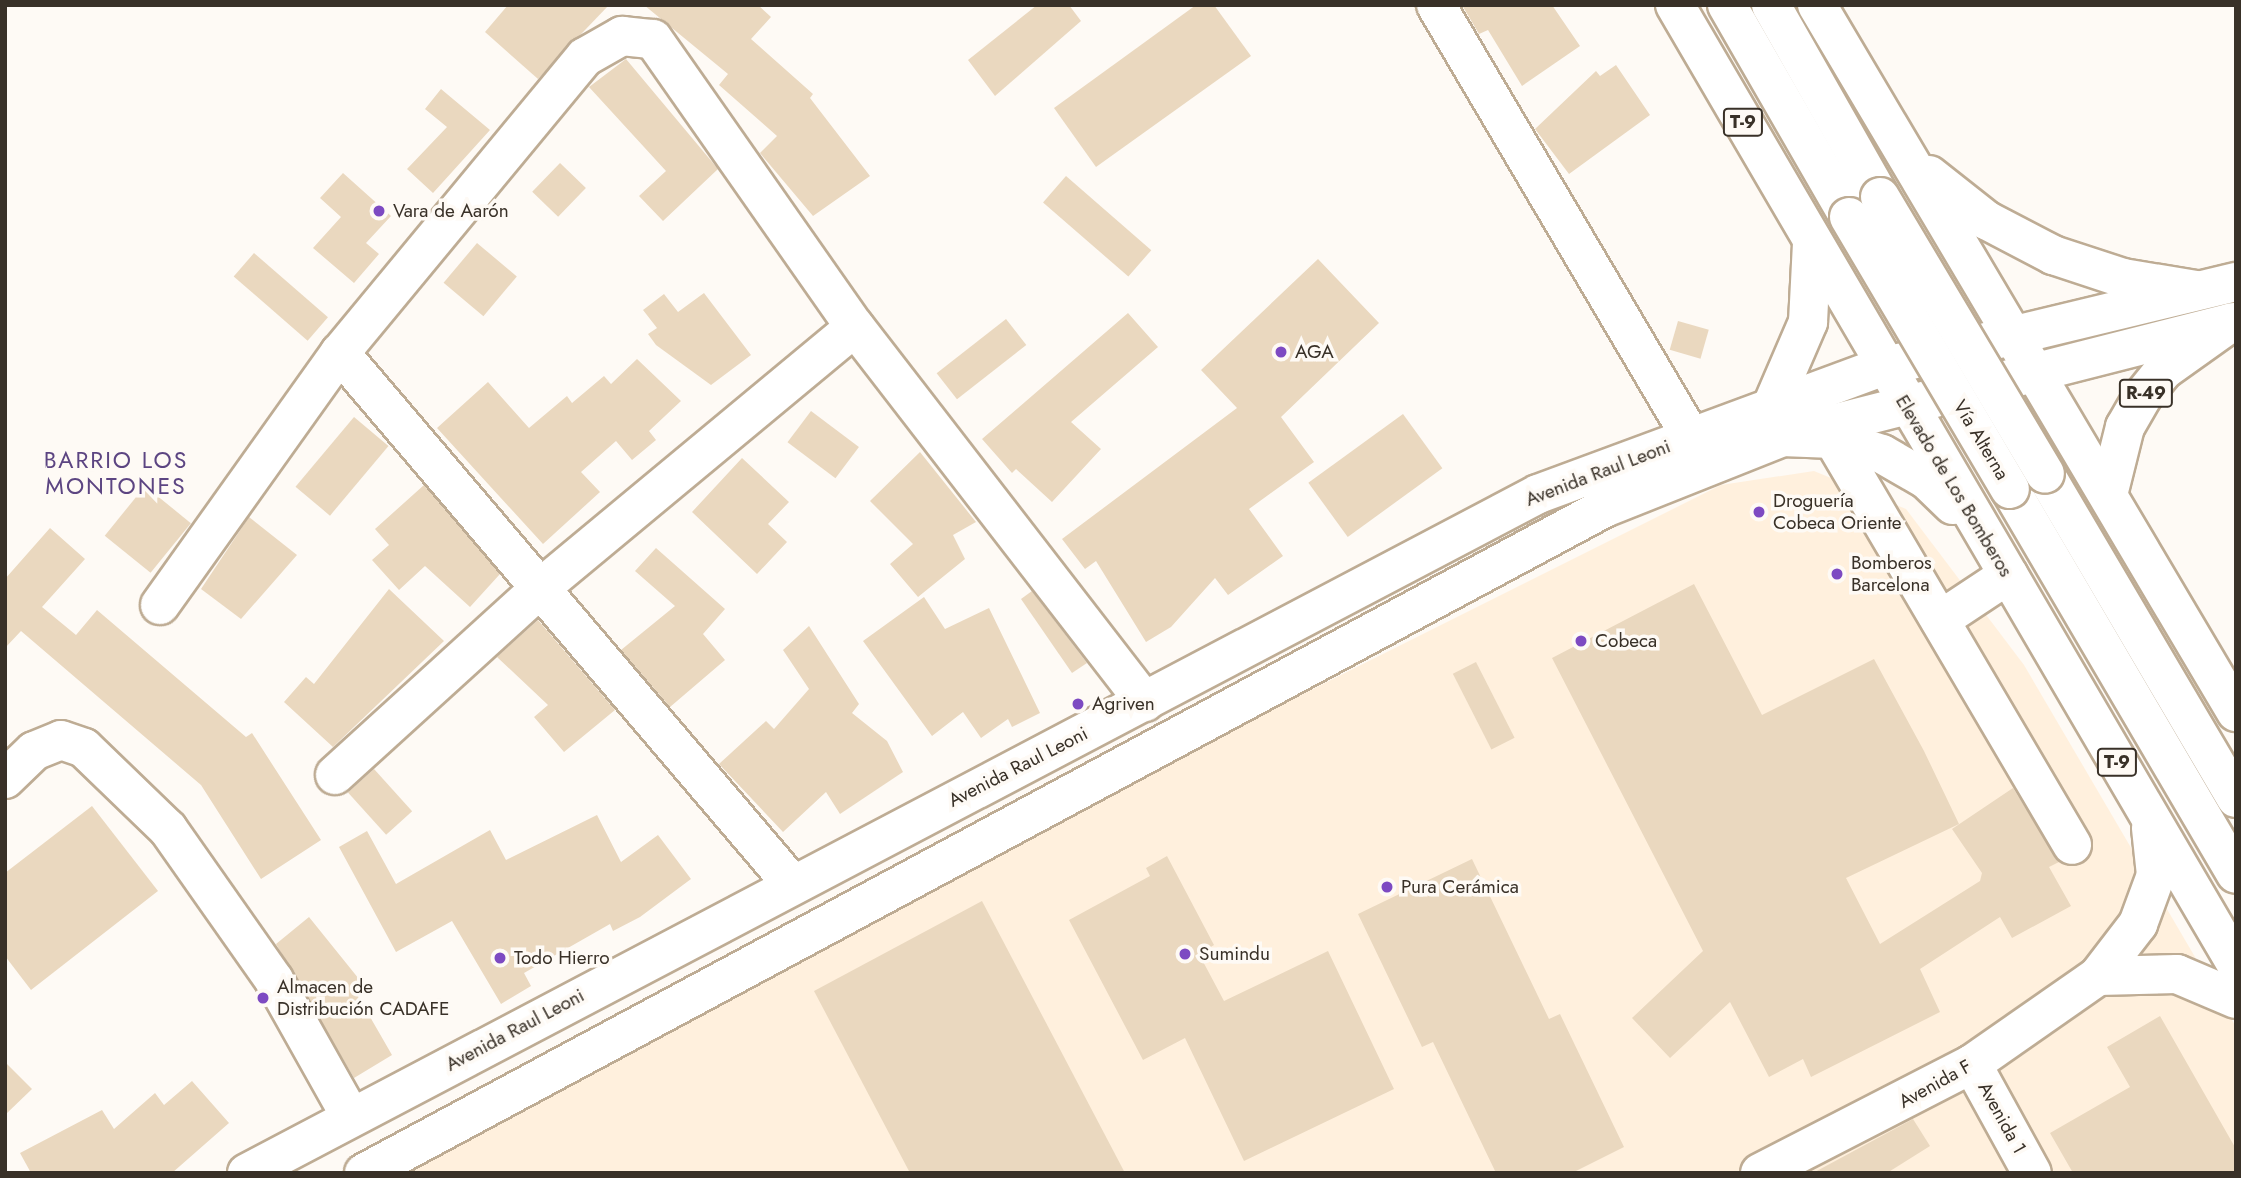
<!DOCTYPE html>
<html>
<head>
<meta charset="utf-8">
<style>
	body { margin:0 }
	#map { position:relative; width:2241px; height:1178px; overflow:hidden; background:#fefaf5; font-family:Jost,sans-serif }
	div>[style] { position:absolute }
	.built>* { inset:0; background:#fff0dd }
	.building>* { inset:0; background:#ead8bf; transform-origin:0 0 }
	.roads { filter:drop-shadow(2px 0 #beac94) drop-shadow(-2px 0 #beac94) drop-shadow(0 2px #beac94) drop-shadow(0 -2px #beac94) }
	.minor>* { height:38px; margin:-19px; padding:0 19px; transform-origin:19px; border-radius:19px; background:#fff }
	.major>* { height:38px; margin:-19px; padding:0 19px; transform-origin:19px; border-radius:19px; background:#fff }
	.highway>* { height:38px; margin:-19px; padding:0 19px; transform-origin:19px; border-radius:19px; background:#fff }
	.bridges { filter:drop-shadow(2px 0 #beac94) drop-shadow(-2px 0 #beac94) drop-shadow(0 2px #beac94) drop-shadow(0 -2px #beac94) }
	.highway-bridge>* { height:38px; margin:-19px; padding:0 19px; transform-origin:19px; border-radius:19px; background:#fff }
	.dots>* { width:19px; height:19px; translate:-50% -50%; box-sizing:border-box; border:4px solid #fefaf5; border-radius:50% }
	span { translate:-50% -50%; white-space:nowrap; text-align:center; line-height:1.15; -webkit-text-stroke:7px #fefaf5; paint-order:stroke }
	.shield-label span { padding:2px 5px; background:#fefaf5; border:2px solid; border-radius:5px; -webkit-text-stroke-width:0 }
	.shield-label { font-size:18px; color:#393128; font-weight:700 }
	.poi-label { font-size:19px; color:#393128 }
	.left { translate:0 -50%; text-align:left }
	.street-label { font-size:19px; color:#393128 }
	.quarter-label { font-size:23px; color:#5c4582; letter-spacing:2px }
	.frame { position:absolute; inset:0; border:7px solid #393128; pointer-events:none }
</style>
</head>
<body>
<div id="map">
	<div class="built">
		<i style="clip-path:polygon(1814px 471px,1906px 509px,2024px 665px,2236px 1027px,2236px 1173px,399px 1173px,933px 879px,1721px 485px)"></i>
	</div>
	<div class="building">
		<i style="clip-path:polygon(508px 5px,609px 5px,538px 79px,485px 32px)"></i>
		<i style="clip-path:polygon(644px 5px,758px 5px,771px 17px,751px 39px,813px 94px,810px 98px,870px 176px,813px 216px,760px 153px,777px 136px,719px 85px,728px 74px)"></i>
		<i style="clip-path:polygon(1037px 5px,1069px 5px,1081px 21px,995px 96px,968px 60px)"></i>
		<i style="clip-path:polygon(1196px 5px,1214px 5px,1251px 56px,1096px 167px,1054px 108px)"></i>
		<i style="clip-path:polygon(1462px 5px,1552px 5px,1580px 46px,1522px 86px,1488px 30px,1479px 34px)"></i>
		<i style="clip-path:polygon(626px 59px,718px 169px,663px 221px,639px 196px,666px 171px,589px 87px)"></i>
		<i style="clip-path:polygon(1616px 65px,1650px 115px,1569px 174px,1535px 129px,1596px 71px,1600px 76px)"></i>
		<i style="clip-path:polygon(441px 89px,490px 130px,433px 193px,407px 169px,447px 127px,425px 109px)"></i>
		<i style="left:560px;top:163px;width:36px;height:40px;rotate:44deg"></i>
		<i style="clip-path:polygon(343px 173px,391px 216px,366px 243px,379px 254px,354px 283px,313px 248px,341px 217px,320px 198px)"></i>
		<i style="left:1066px;top:176px;width:113px;height:35px;rotate:41deg"></i>
		<i style="left:477px;top:243px;width:52px;height:52px;rotate:40deg"></i>
		<i style="left:254px;top:253px;width:98px;height:31px;rotate:41deg"></i>
		<i style="clip-path:polygon(1318px 259px,1379px 323px,1281px 417px,1314px 462px,1249px 509px,1283px 556px,1228px 595px,1215px 578px,1171px 627px,1146px 642px,1096px 561px,1085px 569px,1062px 539px,1237px 408px,1201px 370px)"></i>
		<i style="clip-path:polygon(704px 293px,751px 355px,711px 385px,656px 345px,648px 334px,657px 328px,643px 310px,664px 294px,678px 312px)"></i>
		<i style="clip-path:polygon(1128px 313px,1158px 347px,1071px 422px,1101px 449px,1052px 502px,1016px 469px,1012px 473px,982px 439px)"></i>
		<i style="left:1006px;top:319px;width:33px;height:88px;rotate:52deg"></i>
		<i style="left:1678px;top:321px;width:32px;height:30px;rotate:16deg"></i>
		<i style="clip-path:polygon(637px 359px,681px 401px,649px 431px,656px 440px,632px 460px,616px 441px,581px 472px,600px 492px,543px 544px,437px 428px,488px 382px,529px 428px,567px 396px,572px 403px,604px 376px,611px 384px)"></i>
		<i style="left:811px;top:411px;width:60px;height:39px;rotate:37deg"></i>
		<i style="left:1403px;top:414px;width:67px;height:117px;rotate:54deg"></i>
		<i style="left:354px;top:417px;width:45px;height:91px;rotate:40deg"></i>
		<i style="clip-path:polygon(920px 452px,976px 522px,953px 535px,965px 559px,918px 597px,890px 564px,913px 544px,870px 501px)"></i>
		<i style="clip-path:polygon(742px 458px,789px 502px,768px 524px,787px 542px,757px 574px,692px 512px)"></i>
		<i style="clip-path:polygon(424px 485px,500px 574px,470px 607px,425px 566px,399px 590px,372px 560px,389px 545px,375px 529px)"></i>
		<i style="left:145px;top:486px;width:59px;height:64px;rotate:39deg"></i>
		<i style="clip-path:polygon(249px 517px,297px 555px,241px 619px,201px 589px)"></i>
		<i style="clip-path:polygon(50px 528px,85px 559px,42px 607px,76px 635px,97px 610px,246px 737px,252px 733px,321px 840px,261px 879px,201px 785px,21px 631px,5px 648px,5px 579px)"></i>
		<i style="clip-path:polygon(656px 548px,725px 609px,703px 634px,725px 660px,670px 707px,621px 650px,675px 606px,635px 571px)"></i>
		<i style="clip-path:polygon(1694px 584px,1762px 715px,1874px 659px,1924px 751px,1959px 824px,1846px 878px,1880px 944px,1980px 881px,1982px 873px,1952px 829px,2013px 788px,2059px 862px,2049px 867px,2071px 906px,2012px 938px,2000px 917px,1920px 969px,1940px 1012px,1811px 1077px,1803px 1059px,1769px 1077px,1730px 1002px,1670px 1058px,1632px 1018px,1703px 951px,1552px 658px)"></i>
		<i style="clip-path:polygon(389px 589px,444px 641px,333px 747px,284px 702px,306px 677px,314px 684px)"></i>
		<i style="clip-path:polygon(1032px 591px,1087px 663px,1072px 673px,1021px 599px)"></i>
		<i style="clip-path:polygon(924px 597px,945px 629px,989px 608px,1040px 713px,1012px 727px,1008px 719px,981px 738px,963px 712px,932px 736px,863px 641px)"></i>
		<i style="clip-path:polygon(538px 620px,615px 710px,564px 752px,534px 717px,548px 705px,497px 657px)"></i>
		<i style="clip-path:polygon(809px 626px,859px 704px,852px 713px,887px 741px,903px 772px,840px 814px,826px 792px,783px 832px,719px 764px,766px 721px,774px 729px,809px 689px,783px 650px)"></i>
		<i style="left:1476px;top:662px;width:85px;height:26px;rotate:63deg"></i>
		<i style="left:374px;top:769px;width:57px;height:35px;rotate:48deg"></i>
		<i style="clip-path:polygon(92px 806px,158px 891px,31px 990px,5px 956px,5px 873px)"></i>
		<i style="clip-path:polygon(597px 815px,621px 862px,658px 835px,691px 879px,640px 917px,613px 931px,610px 924px,524px 973px,531px 986px,501px 1004px,452px 921px,396px 952px,339px 847px,367px 831px,396px 884px,490px 830px,506px 860px)"></i>
		<i style="clip-path:polygon(1167px 856px,1214px 945px,1199px 954px,1224px 1001px,1328px 951px,1394px 1089px,1244px 1161px,1185px 1038px,1143px 1060px,1069px 920px,1150px 876px,1146px 868px)"></i>
		<i style="clip-path:polygon(1472px 859px,1549px 1019px,1560px 1014px,1624px 1147px,1572px 1173px,1496px 1173px,1433px 1042px,1422px 1047px,1358px 914px)"></i>
		<i style="clip-path:polygon(982px 901px,1125px 1173px,910px 1173px,814px 991px)"></i>
		<i style="clip-path:polygon(309px 917px,367px 989px,358px 996px,392px 1055px,354px 1078px,276px 944px)"></i>
		<i style="clip-path:polygon(2160px 1016px,2236px 1149px,2236px 1173px,2073px 1173px,2050px 1133px,2130px 1087px,2107px 1047px)"></i>
		<i style="clip-path:polygon(5px 1062px,32px 1089px,5px 1115px)"></i>
		<i style="clip-path:polygon(192px 1081px,229px 1123px,172px 1173px,31px 1173px,20px 1153px,102px 1110px,114px 1129px,155px 1093px,164px 1105px)"></i>
		<i style="clip-path:polygon(1913px 1119px,1930px 1146px,1887px 1173px,1813px 1173px)"></i>
	</div>
	<div class="roads">
		<div class="minor">
			<i style="left:1436px;top:5px;width:502px;rotate:59.45deg"></i>
			<i style="left:340px;top:353px;width:696px;rotate:49.6deg"></i>
			<i style="left:1833px;top:439px;width:471px;rotate:59.5deg"></i>
			<i style="left:160px;top:605px;width:310px;rotate:-54.5deg"></i>
			<i style="left:340px;top:353px;width:384px;rotate:-50.4deg"></i>
			<i style="left:585px;top:57px;width:43px;rotate:-29.6deg"></i>
			<i style="left:622px;top:36px;width:31px;rotate:6deg"></i>
			<i style="left:653px;top:39px;width:352px;rotate:55deg"></i>
			<i style="left:855px;top:327px;width:474px;rotate:52.3deg"></i>
			<i style="left:1940px;top:620px;width:82px;rotate:-33.5deg"></i>
			<i style="left:335px;top:775px;width:281px;rotate:-42.3deg"></i>
			<i style="left:543px;top:586px;width:405px;rotate:-39.7deg"></i>
			<i style="left:5px;top:779px;width:40px;rotate:-44deg"></i>
			<i style="left:34px;top:751px;width:29px;rotate:-22deg"></i>
			<i style="left:61px;top:740px;width:24px;rotate:19deg"></i>
			<i style="left:84px;top:748px;width:117px;rotate:44deg"></i>
			<i style="left:168px;top:829px;width:184px;rotate:54.9deg"></i>
			<i style="left:274px;top:980px;width:157px;rotate:60.7deg"></i>
			<i style="left:1972px;top:1064px;width:124px;rotate:61.2deg"></i>
			<i style="left:1760px;top:1173px;width:238px;rotate:-27.2deg"></i>
			<i style="left:1972px;top:1064px;width:154px;rotate:-34.9deg"></i>
		</div>
		<div class="major">
			<i style="left:247px;top:1173px;width:1459px;rotate:-27.74deg"></i>
			<i style="left:1538px;top:494px;width:367px;rotate:-20.3deg"></i>
			<i style="left:1882px;top:367px;width:364px;rotate:-13.5deg"></i>
			<i style="left:364px;top:1173px;width:1407px;rotate:-28.2deg"></i>
			<i style="left:1604px;top:508px;width:192px;rotate:-21.7deg"></i>
			<i style="left:1782px;top:437px;width:466px;rotate:-14.3deg"></i>
		</div>
		<div class="highway">
			<i style="left:1675px;top:5px;width:1111px;rotate:59.67deg"></i>
			<i style="left:1727px;top:5px;width:245px;rotate:60.1deg"></i>
			<i style="left:1771px;top:5px;width:221px;rotate:60.4deg"></i>
			<i style="left:1817px;top:5px;width:822px;rotate:59.35deg"></i>
			<i style="left:1929px;top:175px;width:73px;rotate:38.3deg"></i>
			<i style="left:1986px;top:220px;width:76px;rotate:27.6deg"></i>
			<i style="left:2053px;top:255px;width:74px;rotate:18.2deg"></i>
			<i style="left:2123px;top:278px;width:74px;rotate:9.3deg"></i>
			<i style="left:1771px;top:408px;width:94px;rotate:-66.7deg"></i>
			<i style="left:1808px;top:322px;width:80px;rotate:-87.1deg"></i>
			<i style="left:1782px;top:437px;width:51px;rotate:2.2deg"></i>
			<i style="left:1833px;top:439px;width:51px;rotate:17deg"></i>
			<i style="left:1882px;top:454px;width:52px;rotate:30deg"></i>
			<i style="left:1927px;top:480px;width:36px;rotate:44deg"></i>
			<i style="left:2045px;top:474px;width:376px;rotate:59.5deg"></i>
			<i style="left:2010px;top:489px;width:446px;rotate:59.6deg"></i>
			<i style="left:2108px;top:495px;width:70px;rotate:-76deg"></i>
			<i style="left:2125px;top:427px;width:34px;rotate:-60deg"></i>
			<i style="left:2142px;top:397px;width:35px;rotate:-51deg"></i>
			<i style="left:2164px;top:370px;width:81px;rotate:-35.5deg"></i>
			<i style="left:2098px;top:976px;width:66px;rotate:-52.4deg"></i>
			<i style="left:2138px;top:924px;width:52px;rotate:-69.8deg"></i>
			<i style="left:2156px;top:875px;width:47px;rotate:-96.1deg"></i>
			<i style="left:2098px;top:976px;width:79px;rotate:-1.5deg"></i>
			<i style="left:2177px;top:974px;width:64px;rotate:23deg"></i>
		</div>
	</div>
	<div class="bridges">
		<div class="highway-bridge">
			<i style="left:1880px;top:197px;width:322px;rotate:59.2deg"></i>
			<i style="left:1849px;top:217px;width:316px;rotate:59.4deg"></i>
		</div>
	</div>
	<div class="dots">
		<i style="left:379px;top:211px;background:#7d4ac2"></i>
		<i style="left:1281px;top:352px;background:#7d4ac2"></i>
		<i style="left:1759px;top:512px;background:#7d4ac2"></i>
		<i style="left:1837px;top:574px;background:#7d4ac2"></i>
		<i style="left:1581px;top:641px;background:#7d4ac2"></i>
		<i style="left:1078px;top:704px;background:#7d4ac2"></i>
		<i style="left:1387px;top:887px;background:#7d4ac2"></i>
		<i style="left:1185px;top:954px;background:#7d4ac2"></i>
		<i style="left:500px;top:958px;background:#7d4ac2"></i>
		<i style="left:263px;top:998px;background:#7d4ac2"></i>
	</div>
	<div class="shield-label">
		<span style="left:1743px;top:122px">T-9</span>
		<span style="left:2146px;top:393px">R-49</span>
		<span style="left:2117px;top:762px">T-9</span>
	</div>
	<div class="poi-label">
		<span class="left" style="left:393px;top:211px">Vara de Aarón</span>
		<span class="left" style="left:1295px;top:352px">AGA</span>
		<span class="left" style="left:1773px;top:512px">Droguería<br>Cobeca Oriente</span>
		<span class="left" style="left:1851px;top:574px">Bomberos<br>Barcelona</span>
		<span class="left" style="left:1595px;top:641px">Cobeca</span>
		<span class="left" style="left:1092px;top:704px">Agriven</span>
		<span class="left" style="left:1401px;top:887px">Pura Cerámica</span>
		<span class="left" style="left:1199px;top:954px">Sumindu</span>
		<span class="left" style="left:514px;top:958px">Todo Hierro</span>
		<span class="left" style="left:277px;top:998px">Almacen de<br>Distribución CADAFE</span>
	</div>
	<div class="street-label">
		<span style="left:1981px;top:440px;rotate:59deg">Vía Alterna</span>
		<span style="left:1598px;top:473px;rotate:-21deg">Avenida Raul Leoni</span>
		<span style="left:1954px;top:486px;rotate:59deg">Elevado de Los Bomberos</span>
		<span style="left:1018px;top:767px;rotate:-27deg">Avenida Raul Leoni</span>
		<span style="left:515px;top:1030px;rotate:-28deg">Avenida Raul Leoni</span>
		<span style="left:1935px;top:1084px;rotate:-29deg">Avenida F</span>
		<span style="left:2002px;top:1118px;rotate:61deg">Avenida 1</span>
	</div>
	<div class="quarter-label">
		<span style="left:116px;top:473px">BARRIO LOS<br>MONTONES</span>
	</div>
	<div class="frame"></div>
</div>
</body>
</html>
